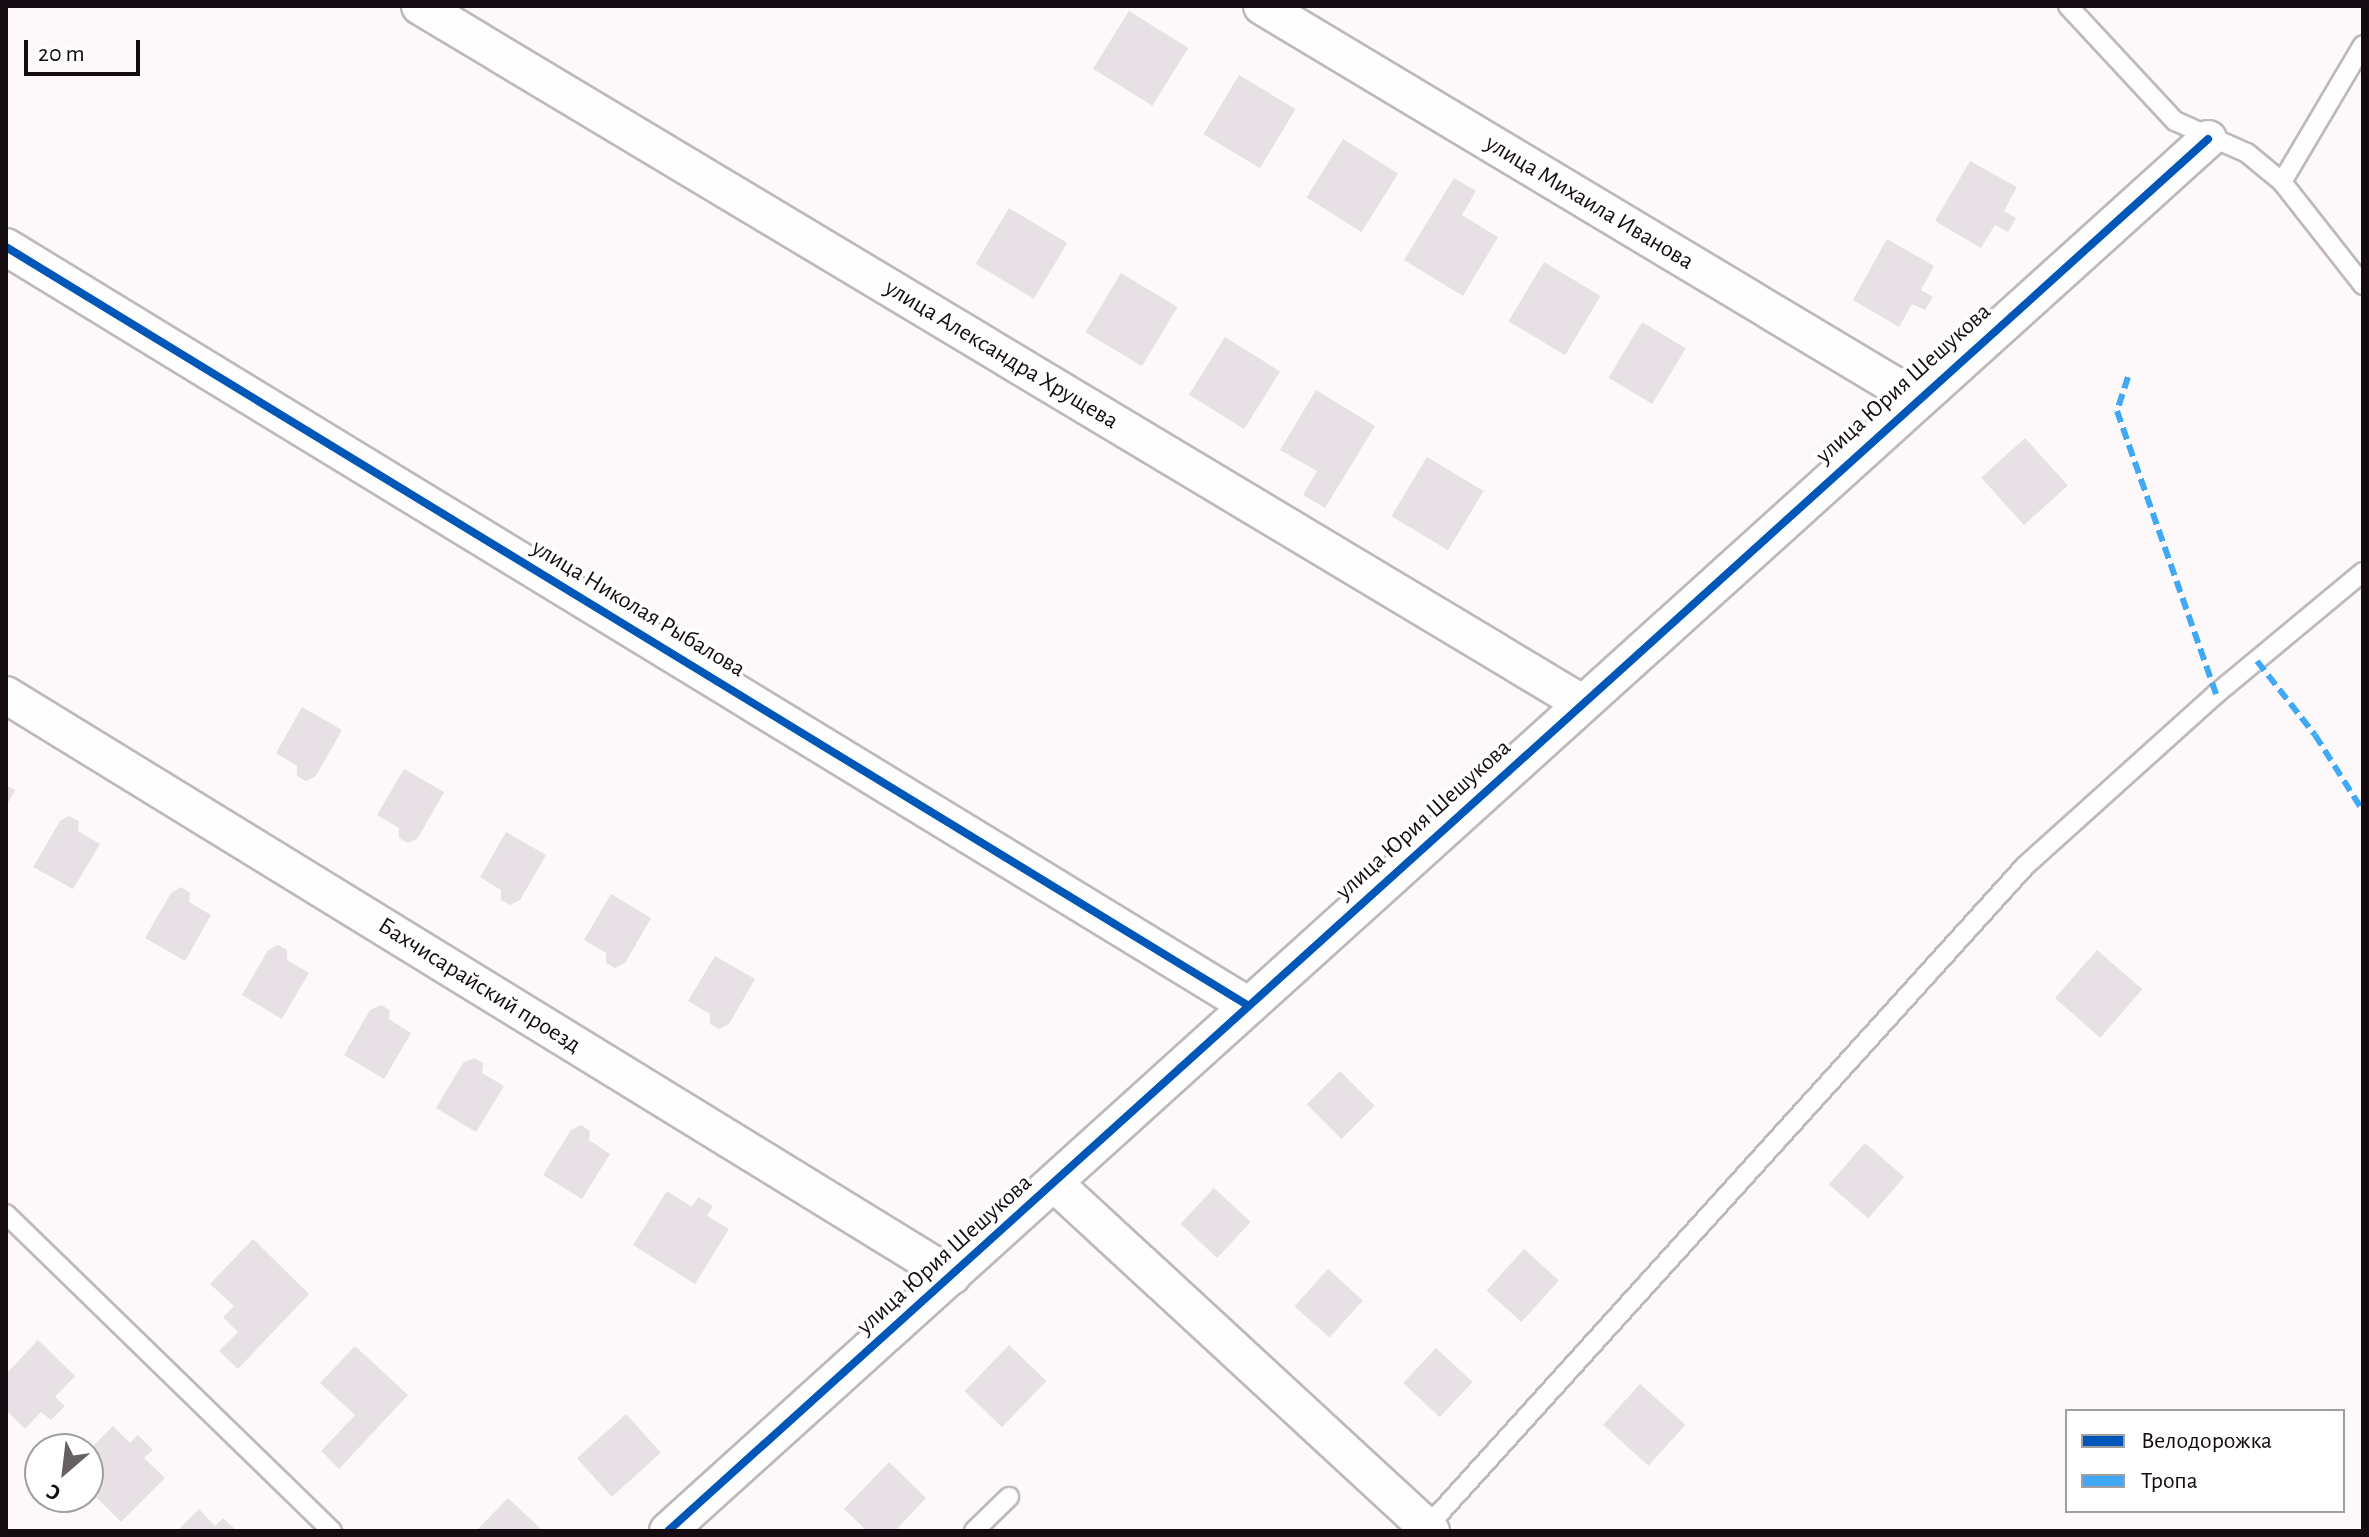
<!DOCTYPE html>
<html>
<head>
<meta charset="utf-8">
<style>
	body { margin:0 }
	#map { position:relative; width:2369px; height:1537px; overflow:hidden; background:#fdf9fb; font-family:"Alegreya Sans",sans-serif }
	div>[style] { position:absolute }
	.building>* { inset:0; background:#e7e0e4; transform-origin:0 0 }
	.roads { filter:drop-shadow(2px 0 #bfb8bc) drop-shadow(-2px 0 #bfb8bc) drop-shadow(0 2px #bfb8bc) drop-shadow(0 -2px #bfb8bc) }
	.service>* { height:18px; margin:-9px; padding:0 9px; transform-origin:9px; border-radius:9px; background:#fffefe }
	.minor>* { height:36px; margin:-18px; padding:0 18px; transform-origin:18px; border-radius:18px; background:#fffefe }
	.quiet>* { height:6px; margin-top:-3px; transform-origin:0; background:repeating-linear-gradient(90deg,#3fa9f5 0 12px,transparent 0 18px) }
	.cycleway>* { height:8px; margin:-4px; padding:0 4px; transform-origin:4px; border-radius:4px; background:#0057b8 }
	span { translate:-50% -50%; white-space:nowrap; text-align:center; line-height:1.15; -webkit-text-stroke:7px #fff; paint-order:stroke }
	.street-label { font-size:24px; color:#140c11 }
	.frame { position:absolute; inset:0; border:8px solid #140c11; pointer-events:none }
	.legend { position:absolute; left:2065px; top:1409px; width:280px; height:104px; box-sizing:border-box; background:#fff; border:2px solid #a19ea0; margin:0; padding:10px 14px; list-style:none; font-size:24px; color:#140c11 }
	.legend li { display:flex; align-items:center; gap:16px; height:40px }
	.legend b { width:40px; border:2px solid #a19ea0 }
	.north { position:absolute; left:24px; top:1433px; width:80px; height:80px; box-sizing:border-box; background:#fff; border:2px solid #a19ea0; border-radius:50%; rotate:208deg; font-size:22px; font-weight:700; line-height:32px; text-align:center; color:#140c11 }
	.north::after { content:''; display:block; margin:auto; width:28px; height:36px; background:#665f63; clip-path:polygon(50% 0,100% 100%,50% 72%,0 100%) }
	.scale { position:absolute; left:24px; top:40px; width:116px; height:36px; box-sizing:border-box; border:4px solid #140c11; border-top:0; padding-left:10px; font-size:24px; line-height:28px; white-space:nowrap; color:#140c11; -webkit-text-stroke:6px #fff; paint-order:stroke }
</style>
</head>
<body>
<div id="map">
	<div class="building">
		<i style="left:1129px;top:11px;width:70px;height:68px;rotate:32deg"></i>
		<i style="left:1239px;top:75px;width:66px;height:69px;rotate:31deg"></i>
		<i style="left:1343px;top:139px;width:65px;height:69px;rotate:32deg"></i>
		<i style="clip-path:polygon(1970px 161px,2017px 187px,2004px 211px,2016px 218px,2008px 232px,1995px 225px,1981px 248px,1935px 221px)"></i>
		<i style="clip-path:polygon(1454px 178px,1476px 191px,1462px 215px,1498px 237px,1463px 296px,1404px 260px)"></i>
		<i style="left:1009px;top:208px;width:68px;height:65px;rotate:31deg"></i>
		<i style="clip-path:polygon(1887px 239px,1934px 266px,1921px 290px,1933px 297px,1925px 310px,1912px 304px,1899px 327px,1853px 300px)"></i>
		<i style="left:1544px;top:262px;width:66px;height:69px;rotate:31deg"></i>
		<i style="left:1121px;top:273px;width:66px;height:69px;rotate:31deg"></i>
		<i style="left:1642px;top:322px;width:51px;height:65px;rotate:31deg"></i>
		<i style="left:1225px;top:337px;width:65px;height:68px;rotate:32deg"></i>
		<i style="clip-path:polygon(1316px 390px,1375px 426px,1325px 508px,1303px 495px,1317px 471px,1280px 450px)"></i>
		<i style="left:2025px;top:438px;width:64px;height:59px;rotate:48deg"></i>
		<i style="left:1427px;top:457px;width:66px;height:69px;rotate:31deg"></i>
		<i style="clip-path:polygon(302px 707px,342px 730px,316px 776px,306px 781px,297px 776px,297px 766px,276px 753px)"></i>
		<i style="clip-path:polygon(404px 769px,444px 792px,418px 838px,408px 843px,399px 838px,399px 828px,377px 815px)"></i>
		<i style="clip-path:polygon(6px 785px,15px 790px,6px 806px)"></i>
		<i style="clip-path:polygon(69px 816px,79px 821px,78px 831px,100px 844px,73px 889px,33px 867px,60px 821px)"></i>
		<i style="clip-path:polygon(506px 832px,546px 855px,520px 900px,510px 905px,501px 900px,501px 890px,480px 877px)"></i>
		<i style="clip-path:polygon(181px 887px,190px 893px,189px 902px,211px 915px,185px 961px,145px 938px,171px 893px)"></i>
		<i style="clip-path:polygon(611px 894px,651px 918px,625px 963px,615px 968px,606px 963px,606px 953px,584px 940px)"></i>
		<i style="clip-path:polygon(278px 945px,287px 950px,287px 960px,309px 973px,282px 1019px,242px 995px,268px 950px)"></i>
		<i style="left:2097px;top:950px;width:60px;height:64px;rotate:41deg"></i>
		<i style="clip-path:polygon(715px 956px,755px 979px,729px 1024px,719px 1029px,710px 1024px,710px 1014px,688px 1001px)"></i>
		<i style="clip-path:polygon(381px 1005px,390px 1010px,389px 1019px,411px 1033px,384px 1079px,344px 1055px,370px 1010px)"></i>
		<i style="clip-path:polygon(474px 1058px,483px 1063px,482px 1073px,504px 1086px,476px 1132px,436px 1108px,463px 1063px)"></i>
		<i style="left:1340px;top:1071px;width:49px;height:47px;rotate:45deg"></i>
		<i style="clip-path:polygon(581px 1125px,590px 1131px,589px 1140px,610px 1154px,582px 1199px,543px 1175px,571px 1130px)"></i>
		<i style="left:1865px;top:1143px;width:52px;height:55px;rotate:41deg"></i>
		<i style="left:1214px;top:1188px;width:50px;height:49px;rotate:43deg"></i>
		<i style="clip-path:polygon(667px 1191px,692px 1207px,698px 1197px,713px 1206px,707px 1216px,729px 1229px,695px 1284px,633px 1245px)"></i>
		<i style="clip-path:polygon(253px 1239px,309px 1294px,238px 1369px,219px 1351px,238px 1332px,223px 1317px,234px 1306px,210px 1284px)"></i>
		<i style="left:1524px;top:1249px;width:47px;height:56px;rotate:42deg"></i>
		<i style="left:1328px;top:1269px;width:47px;height:50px;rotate:42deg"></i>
		<i style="clip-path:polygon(38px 1340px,75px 1376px,55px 1397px,65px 1406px,51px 1420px,41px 1412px,25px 1429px,6px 1410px,6px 1374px)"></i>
		<i style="left:1009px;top:1345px;width:52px;height:64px;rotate:44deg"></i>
		<i style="clip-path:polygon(355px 1346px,408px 1395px,339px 1469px,321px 1451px,355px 1415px,320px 1383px)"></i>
		<i style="left:1436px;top:1348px;width:50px;height:48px;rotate:43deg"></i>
		<i style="left:1640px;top:1384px;width:61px;height:55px;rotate:42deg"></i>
		<i style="left:626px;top:1414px;width:52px;height:66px;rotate:48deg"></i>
		<i style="clip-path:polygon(113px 1426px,130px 1443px,138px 1435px,153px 1450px,144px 1458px,165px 1478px,121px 1522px,88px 1489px,88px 1451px)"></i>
		<i style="clip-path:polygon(889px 1462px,926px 1498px,895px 1531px,867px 1531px,844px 1509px)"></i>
		<i style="clip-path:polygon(508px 1498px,543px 1531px,476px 1531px)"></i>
		<i style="clip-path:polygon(199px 1509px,215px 1526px,223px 1518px,237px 1531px,177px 1531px)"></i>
	</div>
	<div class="roads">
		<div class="service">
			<i style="left:2068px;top:6px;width:157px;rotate:47.1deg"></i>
			<i style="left:2175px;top:121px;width:79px;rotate:24deg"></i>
			<i style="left:2247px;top:153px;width:45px;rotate:39.6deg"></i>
			<i style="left:2282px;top:182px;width:131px;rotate:51.8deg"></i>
			<i style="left:2282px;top:182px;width:159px;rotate:-59.4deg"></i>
			<i style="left:6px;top:1214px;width:455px;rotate:44.2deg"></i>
			<i style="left:1427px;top:1527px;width:891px;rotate:-47.86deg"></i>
			<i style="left:2025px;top:866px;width:257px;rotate:-42deg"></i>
			<i style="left:2216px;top:694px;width:191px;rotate:-39.7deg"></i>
			<i style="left:974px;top:1531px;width:49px;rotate:-44.2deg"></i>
		</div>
		<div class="minor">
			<i style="left:420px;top:6px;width:1355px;rotate:30.96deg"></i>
			<i style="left:1262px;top:6px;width:764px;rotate:30.96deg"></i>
			<i style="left:6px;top:247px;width:1456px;rotate:31.41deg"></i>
			<i style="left:6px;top:695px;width:1110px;rotate:31.56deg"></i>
			<i style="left:1054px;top:1183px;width:513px;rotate:42.71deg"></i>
			<i style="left:668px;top:1531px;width:2076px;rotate:-42.11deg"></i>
		</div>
	</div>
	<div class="quiet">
		<i style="left:2128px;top:377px;width:36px;rotate:108deg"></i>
		<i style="left:2117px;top:411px;width:300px;rotate:70.7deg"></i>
		<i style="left:2257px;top:661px;width:94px;rotate:51.9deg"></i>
		<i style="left:2315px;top:735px;width:90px;rotate:57.7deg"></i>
	</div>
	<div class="cycleway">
		<i style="left:6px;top:247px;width:1456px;rotate:31.41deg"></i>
		<i style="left:668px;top:1531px;width:2076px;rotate:-42.11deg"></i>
	</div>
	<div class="street-label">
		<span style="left:1589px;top:203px;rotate:31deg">улица Михаила Иванова</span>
		<span style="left:1001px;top:355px;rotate:31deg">улица Александра Хрущева</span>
		<span style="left:1904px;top:384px;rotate:-42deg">улица Юрия Шешукова</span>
		<span style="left:638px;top:609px;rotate:31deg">улица Николая Рыбалова</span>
		<span style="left:1424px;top:820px;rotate:-42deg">улица Юрия Шешукова</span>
		<span style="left:479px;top:986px;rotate:32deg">Бахчисарайский проезд</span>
		<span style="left:945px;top:1255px;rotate:-42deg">улица Юрия Шешукова</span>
	</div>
	<div class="frame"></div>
	<ul class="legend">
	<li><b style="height:10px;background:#0057b8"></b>Велодорожка</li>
	<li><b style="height:10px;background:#3fa9f5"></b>Тропа</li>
	</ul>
	<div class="north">С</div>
	<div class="scale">20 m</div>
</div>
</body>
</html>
